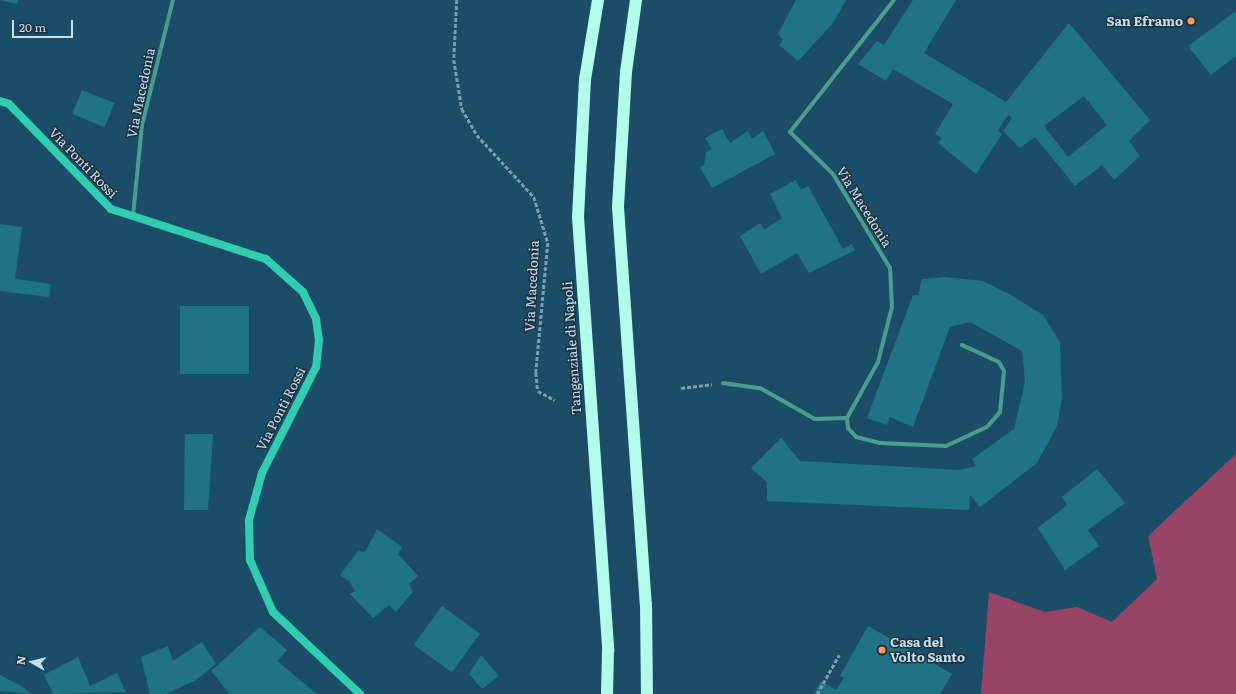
<!DOCTYPE html>
<html>
<head>
<meta charset="utf-8">
<style>
	body { margin:0 }
	#map { position:relative; width:1236px; height:694px; overflow:hidden; background:#1c4d68; font-family:Literata,serif }
	div>[style] { position:absolute }
	.green>* { inset:0; background:#984466 }
	.building>* { inset:0; background:#207386; transform-origin:0 0 }
	.path>* { height:2.5px; margin-top:-1.25px; transform-origin:0; background:repeating-linear-gradient(90deg,#789cb1 0 4px,transparent 0 6px) }
	.street>* { height:4px; margin:-2px; padding:0 2px; transform-origin:2px; border-radius:2px; background:#499e8b }
	.secondary>* { height:8px; margin:-4px; padding:0 4px; transform-origin:4px; border-radius:4px; background:#30ceb1 }
	.highway>* { height:12px; margin:-6px; padding:0 6px; transform-origin:6px; border-radius:6px; background:#b2fde9 }
	.dots>* { width:11px; height:11px; translate:-50% -50%; box-sizing:border-box; border:2px solid #1c313d; border-radius:50% }
	span { translate:-50% -50%; white-space:nowrap; text-align:center; line-height:1.15; -webkit-text-stroke:3px #1c313d; paint-order:stroke }
	.poi-label { font-size:13px; color:#c7e0f0; font-weight:700 }
	.right { translate:-100% -50%; text-align:right }
	.left { translate:0 -50%; text-align:left }
	.street-label { font-size:13px; color:#c7e0f0 }
	.north { position:absolute; left:12px; top:642px; width:40px; height:40px; -webkit-text-stroke:3px #1c313d; paint-order:stroke; rotate:278deg; font-size:11px; font-weight:700; line-height:16px; text-align:center; color:#c7e0f0 }
	.north::after { content:''; display:block; margin:auto; width:14px; height:18px; background:#c7e0f0; clip-path:polygon(50% 0,100% 100%,50% 72%,0 100%) }
	.scale { position:absolute; left:12px; top:20px; width:61px; height:18px; box-sizing:border-box; border:2px solid #c7e0f0; border-top:0; padding-left:5px; font-size:12px; line-height:14px; white-space:nowrap; color:#c7e0f0; -webkit-text-stroke:3px #1c313d; paint-order:stroke }
</style>
</head>
<body>
<div id="map">
	<div class="green">
		<i style="clip-path:polygon(1236px 454px,1236px 694px,981px 694px,989px 592px,1045px 612px,1077px 607px,1112px 622px,1157px 579px,1148px 536px)"></i>
	</div>
	<div class="building">
		<i style="clip-path:polygon(0 0,18px 0,17px 4px)"></i>
		<i style="clip-path:polygon(796px 0,846px 0,833px 23px,798px 61px,779px 45px,783px 40px,778px 34px)"></i>
		<i style="clip-path:polygon(evenodd,913px 0,956px 0,924px 53px,1006px 102px,1012px 111px,1006px 102px,1069px 23px,1150px 120px,1129px 141px,1140px 156px,1114px 180px,1102px 165px,1075px 186px,1035px 137px,1020px 148px,1003px 131px,1012px 118px,1008px 115px,998px 130px,1002px 134px,976px 174px,938px 143px,942px 138px,935px 134px,953px 104px,893px 69px,886px 81px,858px 64px,877px 41px,884px 45px,913px 0,1084px 96px,1107px 125px,1068px 157px,1044px 126px,1084px 96px)"></i>
		<i style="clip-path:polygon(1236px 11px,1236px 56px,1211px 75px,1188px 46px)"></i>
		<i style="left:82px;top:90px;width:35px;height:26px;rotate:22deg"></i>
		<i style="clip-path:polygon(722px 129px,730px 143px,748px 131px,752px 139px,763px 131px,775px 154px,712px 188px,700px 167px,704px 165px,706px 152px,712px 149px,705px 138px)"></i>
		<i style="clip-path:polygon(796px 180px,801px 190px,808px 186px,843px 249px,852px 244px,855px 250px,809px 273px,797px 253px,761px 274px,740px 236px,760px 223px,764px 230px,782px 218px,770px 194px)"></i>
		<i style="clip-path:polygon(0 224px,22px 227px,15px 279px,51px 284px,49px 297px,0 291px)"></i>
		<i style="clip-path:polygon(946px 277px,983px 281px,1013px 296px,1043px 315px,1060px 342px,1062px 399px,1057px 426px,1037px 463px,980px 507px,970px 495px,969px 510px,767px 501px,767px 482px,751px 468px,781px 438px,800px 461px,960px 470px,976px 466px,972px 459px,1014px 429px,1025px 382px,1022px 351px,970px 322px,950px 327px,913px 427px,890px 417px,887px 425px,867px 418px,913px 295px,918px 295px,922px 279px)"></i>
		<i style="left:249px;top:306px;width:68px;height:69px;rotate:90deg"></i>
		<i style="clip-path:polygon(185px 434px,213px 434px,208px 510px,184px 510px)"></i>
		<i style="clip-path:polygon(1097px 469px,1125px 503px,1088px 530px,1099px 546px,1065px 570px,1038px 528px,1067px 505px,1062px 497px)"></i>
		<i style="clip-path:polygon(377px 529px,402px 547px,398px 554px,418px 576px,409px 584px,413px 592px,396px 612px,389px 605px,373px 618px,350px 594px,355px 591px,349px 581px,340px 575px,358px 551px,365px 552px)"></i>
		<i style="left:442px;top:606px;width:47px;height:48px;rotate:36deg"></i>
		<i style="clip-path:polygon(868px 626px,952px 674px,940px 694px,814px 694px,821px 681px,836px 690px,844px 678px,840px 676px)"></i>
		<i style="clip-path:polygon(260px 627px,287px 650px,277px 661px,317px 694px,230px 694px,211px 671px)"></i>
		<i style="clip-path:polygon(202px 642px,216px 664px,196px 680px,166px 694px,150px 694px,141px 657px,168px 646px,173px 661px)"></i>
		<i style="clip-path:polygon(481px 655px,499px 676px,482px 689px,469px 674px)"></i>
		<i style="clip-path:polygon(78px 657px,90px 686px,117px 673px,126px 692px,53px 694px,44px 675px)"></i>
		<i style="clip-path:polygon(0 675px,23px 687px,31px 694px,0 691px)"></i>
	</div>
	<div class="path">
		<i style="left:457px;top:0;width:60px;rotate:92.9deg"></i>
		<i style="left:454px;top:60px;width:50px;rotate:80.7deg"></i>
		<i style="left:462px;top:109px;width:30px;rotate:60deg"></i>
		<i style="left:477px;top:135px;width:84px;rotate:47.4deg"></i>
		<i style="left:534px;top:197px;width:48px;rotate:73.1deg"></i>
		<i style="left:548px;top:243px;width:131px;rotate:95.3deg"></i>
		<i style="left:536px;top:373px;width:18px;rotate:84deg"></i>
		<i style="left:538px;top:391px;width:19px;rotate:28deg"></i>
		<i style="left:681px;top:388px;width:31px;rotate:-7deg"></i>
		<i style="left:817px;top:694px;width:45px;rotate:-60.6deg"></i>
	</div>
	<div class="street">
		<i style="left:894px;top:0;width:168px;rotate:128.2deg"></i>
		<i style="left:790px;top:132px;width:60px;rotate:44.3deg"></i>
		<i style="left:833px;top:174px;width:110px;rotate:58.8deg"></i>
		<i style="left:890px;top:268px;width:39px;rotate:87deg"></i>
		<i style="left:892px;top:307px;width:57px;rotate:104.3deg"></i>
		<i style="left:878px;top:362px;width:64px;rotate:119deg"></i>
		<i style="left:847px;top:418px;width:10px;rotate:84deg"></i>
		<i style="left:848px;top:428px;width:12px;rotate:48deg"></i>
		<i style="left:856px;top:437px;width:25px;rotate:14deg"></i>
		<i style="left:880px;top:443px;width:66px;rotate:2.6deg"></i>
		<i style="left:946px;top:446px;width:45px;rotate:-24.9deg"></i>
		<i style="left:987px;top:427px;width:20px;rotate:-49deg"></i>
		<i style="left:1000px;top:412px;width:41px;rotate:-84.4deg"></i>
		<i style="left:1004px;top:371px;width:10px;rotate:-119deg"></i>
		<i style="left:999px;top:362px;width:41px;rotate:-155.3deg"></i>
		<i style="left:133px;top:216px;width:91px;rotate:-84.4deg"></i>
		<i style="left:142px;top:125px;width:129px;rotate:-76.1deg"></i>
		<i style="left:723px;top:383px;width:37px;rotate:8deg"></i>
		<i style="left:760px;top:388px;width:63px;rotate:29.4deg"></i>
		<i style="left:815px;top:419px;width:32px;rotate:-2deg"></i>
	</div>
	<div class="secondary">
		<i style="left:0;top:101px;width:9px;rotate:18deg"></i>
		<i style="left:9px;top:104px;width:146px;rotate:45.8deg"></i>
		<i style="left:111px;top:209px;width:163px;rotate:17.9deg"></i>
		<i style="left:266px;top:259px;width:50px;rotate:41.7deg"></i>
		<i style="left:303px;top:292px;width:30px;rotate:64deg"></i>
		<i style="left:316px;top:319px;width:21px;rotate:82deg"></i>
		<i style="left:319px;top:340px;width:27px;rotate:96deg"></i>
		<i style="left:316px;top:367px;width:119px;rotate:117deg"></i>
		<i style="left:262px;top:473px;width:49px;rotate:105.5deg"></i>
		<i style="left:249px;top:520px;width:40px;rotate:88.6deg"></i>
		<i style="left:250px;top:560px;width:57px;rotate:66.1deg"></i>
		<i style="left:273px;top:612px;width:120px;rotate:43.3deg"></i>
	</div>
	<div class="highway">
		<i style="left:598px;top:0;width:80px;rotate:99.3deg"></i>
		<i style="left:585px;top:79px;width:138px;rotate:92.9deg"></i>
		<i style="left:578px;top:217px;width:435px;rotate:86deg"></i>
		<i style="left:608px;top:651px;width:43px;rotate:91.3deg"></i>
		<i style="left:636px;top:0;width:73px;rotate:97.9deg"></i>
		<i style="left:626px;top:72px;width:135px;rotate:93.4deg"></i>
		<i style="left:618px;top:207px;width:398px;rotate:86deg"></i>
		<i style="left:646px;top:604px;width:90px;rotate:89.4deg"></i>
	</div>
	<div class="dots">
		<i style="left:1191px;top:21px;background:#fc9d53"></i>
		<i style="left:882px;top:650px;background:#fc9d53"></i>
	</div>
	<div class="poi-label">
		<span class="right" style="left:1183px;top:21px">San Eframo</span>
		<span class="left" style="left:890px;top:650px">Casa del<br>Volto Santo</span>
	</div>
	<div class="street-label">
		<span style="left:141px;top:93px;rotate:-78deg">Via Macedonia</span>
		<span style="left:83px;top:163px;rotate:46deg">Via Ponti Rossi</span>
		<span style="left:864px;top:207px;rotate:58deg">Via Macedonia</span>
		<span style="left:532px;top:286px;rotate:-87deg">Via Macedonia</span>
		<span style="left:572px;top:348px;rotate:-94deg">Tangenziale di Napoli</span>
		<span style="left:281px;top:409px;rotate:-63deg">Via Ponti Rossi</span>
	</div>
	<div class="north">N</div>
	<div class="scale">20 m</div>
</div>
</body>
</html>
